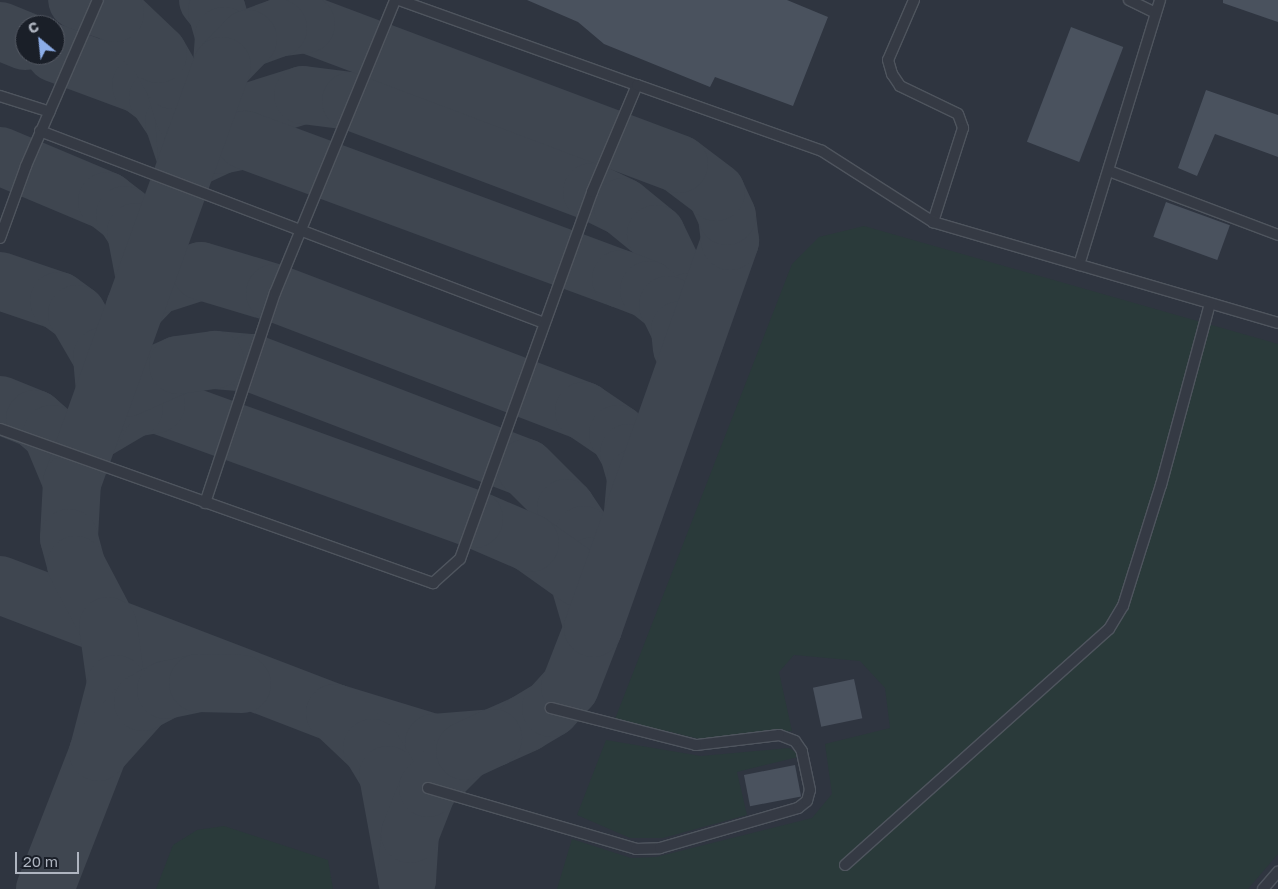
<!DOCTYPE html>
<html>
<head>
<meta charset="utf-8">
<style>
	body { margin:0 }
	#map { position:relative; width:1278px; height:889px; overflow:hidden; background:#222832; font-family:"Golos Text",sans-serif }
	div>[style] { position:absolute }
	.airport>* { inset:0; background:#2f3540 }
	.green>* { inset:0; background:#2a3a3a }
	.taxiway>* { height:58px; margin:-29px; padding:0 29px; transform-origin:29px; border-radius:29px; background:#3f4650 }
	.building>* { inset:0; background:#4a525e; transform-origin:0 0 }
	.roads { filter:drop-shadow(1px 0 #4f555e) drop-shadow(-1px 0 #4f555e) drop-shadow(0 1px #4f555e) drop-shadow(0 -1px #4f555e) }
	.lane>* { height:10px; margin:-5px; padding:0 5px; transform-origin:5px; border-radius:5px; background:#353a44 }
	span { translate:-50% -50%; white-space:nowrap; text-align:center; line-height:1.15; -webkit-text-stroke:4px #1a1f28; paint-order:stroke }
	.north { position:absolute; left:15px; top:15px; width:50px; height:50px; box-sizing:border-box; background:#1a1f28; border:1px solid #565b65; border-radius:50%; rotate:332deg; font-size:14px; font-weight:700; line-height:20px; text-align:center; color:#afb5c0 }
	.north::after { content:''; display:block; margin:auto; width:18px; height:22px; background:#8cade8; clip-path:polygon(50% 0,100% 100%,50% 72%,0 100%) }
	.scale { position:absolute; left:15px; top:852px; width:64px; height:22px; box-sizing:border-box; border:2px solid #afb5c0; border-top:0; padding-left:6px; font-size:15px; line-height:18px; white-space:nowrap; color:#afb5c0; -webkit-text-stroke:4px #1a1f28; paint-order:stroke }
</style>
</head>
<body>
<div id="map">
	<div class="airport">
		<i style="clip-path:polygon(evenodd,0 0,1278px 0,1278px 889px,0 889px,0 0,25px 25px,55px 25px,55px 55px,25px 55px,25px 25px)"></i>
	</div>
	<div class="green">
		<i style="clip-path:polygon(864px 226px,1278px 344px,1278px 854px,1248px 889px,557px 889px,572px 839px,631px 858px,656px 857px,812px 818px,832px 794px,825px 744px,890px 728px,885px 688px,860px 661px,794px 655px,779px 672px,792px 731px,700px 739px,615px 719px,792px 264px,819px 237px)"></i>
		<i style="clip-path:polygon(606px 740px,701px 756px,789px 748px,802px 756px,737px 772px,747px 815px,663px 838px,630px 838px,577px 815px)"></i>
		<i style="clip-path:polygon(224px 826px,328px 860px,333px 889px,156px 889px,173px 845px,197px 830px)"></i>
	</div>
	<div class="taxiway">
		<i style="left:208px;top:0;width:14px;rotate:51deg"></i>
		<i style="left:217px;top:11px;width:26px;rotate:74deg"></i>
		<i style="left:224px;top:36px;width:30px;rotate:94deg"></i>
		<i style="left:0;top:31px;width:27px;rotate:22deg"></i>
		<i style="left:55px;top:53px;width:92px;rotate:20.4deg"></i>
		<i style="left:141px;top:85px;width:21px;rotate:37deg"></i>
		<i style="left:158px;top:98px;width:29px;rotate:56deg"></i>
		<i style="left:174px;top:122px;width:41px;rotate:71.6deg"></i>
		<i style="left:187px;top:161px;width:46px;rotate:-93.7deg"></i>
		<i style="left:184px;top:115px;width:37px;rotate:-107deg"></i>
		<i style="left:173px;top:80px;width:30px;rotate:-120deg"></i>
		<i style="left:158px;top:54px;width:59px;rotate:-136.4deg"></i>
		<i style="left:115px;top:13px;width:40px;rotate:-161.1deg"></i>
		<i style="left:193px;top:144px;width:48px;rotate:-34deg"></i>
		<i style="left:233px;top:117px;width:73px;rotate:-17.4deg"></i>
		<i style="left:303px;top:95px;width:48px;rotate:7.1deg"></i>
		<i style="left:351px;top:101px;width:258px;rotate:20.7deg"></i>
		<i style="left:592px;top:192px;width:34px;rotate:26deg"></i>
		<i style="left:623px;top:207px;width:43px;rotate:39.3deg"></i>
		<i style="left:656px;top:234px;width:76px;rotate:64.1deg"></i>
		<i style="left:689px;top:302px;width:38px;rotate:81deg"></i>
		<i style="left:0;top:156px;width:116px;rotate:22.8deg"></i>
		<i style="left:107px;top:201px;width:23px;rotate:38deg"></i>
		<i style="left:125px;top:215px;width:20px;rotate:57deg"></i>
		<i style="left:136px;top:232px;width:48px;rotate:79.2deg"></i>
		<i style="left:191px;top:159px;width:33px;rotate:-25deg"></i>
		<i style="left:221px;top:145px;width:25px;rotate:-12deg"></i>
		<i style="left:245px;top:140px;width:401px;rotate:20.3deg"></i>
		<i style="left:621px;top:279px;width:30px;rotate:21deg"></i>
		<i style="left:649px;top:290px;width:24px;rotate:38deg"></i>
		<i style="left:668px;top:305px;width:28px;rotate:64deg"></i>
		<i style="left:680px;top:330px;width:18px;rotate:84deg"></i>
		<i style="left:0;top:281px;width:62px;rotate:18.7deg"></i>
		<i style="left:59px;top:301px;width:22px;rotate:36deg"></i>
		<i style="left:77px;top:314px;width:50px;rotate:59.8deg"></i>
		<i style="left:102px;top:357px;width:34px;rotate:85deg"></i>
		<i style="left:135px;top:307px;width:29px;rotate:-46deg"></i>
		<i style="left:155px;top:286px;width:48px;rotate:-18.1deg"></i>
		<i style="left:201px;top:271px;width:77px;rotate:16.6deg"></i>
		<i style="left:275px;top:293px;width:331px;rotate:20.9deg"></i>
		<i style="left:584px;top:411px;width:41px;rotate:34.1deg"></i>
		<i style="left:618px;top:434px;width:22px;rotate:60deg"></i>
		<i style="left:629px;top:453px;width:26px;rotate:74deg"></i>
		<i style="left:636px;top:478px;width:32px;rotate:95deg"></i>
		<i style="left:215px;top:360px;width:37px;rotate:5deg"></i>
		<i style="left:252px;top:363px;width:293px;rotate:21deg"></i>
		<i style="left:526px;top:468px;width:57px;rotate:45deg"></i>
		<i style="left:566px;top:508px;width:32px;rotate:56deg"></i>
		<i style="left:584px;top:535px;width:32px;rotate:74deg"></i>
		<i style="left:593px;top:566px;width:62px;rotate:90deg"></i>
		<i style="left:593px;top:628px;width:53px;rotate:-106.4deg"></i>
		<i style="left:578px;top:577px;width:59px;rotate:-144.7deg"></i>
		<i style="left:530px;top:543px;width:61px;rotate:-156.8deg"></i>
		<i style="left:474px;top:519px;width:338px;rotate:-160.1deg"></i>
		<i style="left:156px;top:404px;width:22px;rotate:170deg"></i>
		<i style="left:134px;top:408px;width:51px;rotate:149.4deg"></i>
		<i style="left:90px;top:434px;width:33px;rotate:-59deg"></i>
		<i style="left:107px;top:406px;width:26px;rotate:-43deg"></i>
		<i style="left:126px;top:388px;width:57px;rotate:-23.9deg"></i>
		<i style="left:178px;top:365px;width:37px;rotate:-8deg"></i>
		<i style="left:0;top:405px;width:38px;rotate:22deg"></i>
		<i style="left:35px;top:419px;width:23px;rotate:41deg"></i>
		<i style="left:52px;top:434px;width:52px;rotate:67.4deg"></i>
		<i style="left:0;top:585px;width:116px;rotate:20.8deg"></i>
		<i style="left:108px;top:626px;width:243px;rotate:21deg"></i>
		<i style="left:335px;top:713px;width:103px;rotate:16.9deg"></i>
		<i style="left:434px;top:743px;width:59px;rotate:-4.8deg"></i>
		<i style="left:493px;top:738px;width:36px;rotate:-24deg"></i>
		<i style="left:526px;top:723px;width:29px;rotate:-31deg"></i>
		<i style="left:551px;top:708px;width:28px;rotate:-48deg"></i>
		<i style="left:570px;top:687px;width:63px;rotate:-68.7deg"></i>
		<i style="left:593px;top:628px;width:411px;rotate:-70.5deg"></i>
		<i style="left:730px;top:241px;width:25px;rotate:-97deg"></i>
		<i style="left:727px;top:216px;width:26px;rotate:-115deg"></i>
		<i style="left:716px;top:192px;width:46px;rotate:-142.9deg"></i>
		<i style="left:679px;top:164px;width:398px;rotate:-159.4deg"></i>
		<i style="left:306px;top:24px;width:28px;rotate:172deg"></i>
		<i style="left:278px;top:28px;width:32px;rotate:160deg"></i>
		<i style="left:248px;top:39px;width:37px;rotate:134deg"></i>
		<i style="left:222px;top:66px;width:442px;rotate:109.8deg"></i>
		<i style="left:72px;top:482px;width:56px;rotate:93.1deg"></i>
		<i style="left:69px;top:538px;width:28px;rotate:75deg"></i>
		<i style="left:76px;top:565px;width:69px;rotate:62.3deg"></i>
		<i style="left:108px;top:626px;width:59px;rotate:82.1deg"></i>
		<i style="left:116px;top:684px;width:71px;rotate:104.6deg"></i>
		<i style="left:98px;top:753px;width:146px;rotate:111.3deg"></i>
		<i style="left:335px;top:713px;width:51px;rotate:43.4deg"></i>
		<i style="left:372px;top:748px;width:31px;rotate:59deg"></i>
		<i style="left:388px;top:775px;width:106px;rotate:79.6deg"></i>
		<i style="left:407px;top:879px;width:45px;rotate:-86.2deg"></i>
		<i style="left:410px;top:834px;width:49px;rotate:-68.6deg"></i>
		<i style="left:428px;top:788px;width:52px;rotate:-45deg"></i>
		<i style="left:465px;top:751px;width:31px;rotate:-25deg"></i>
		<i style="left:98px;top:752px;width:67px;rotate:-48deg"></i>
		<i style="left:143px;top:702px;width:26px;rotate:-28deg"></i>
		<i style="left:166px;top:690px;width:33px;rotate:-12deg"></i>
		<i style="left:198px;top:683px;width:44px;rotate:1.3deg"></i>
	</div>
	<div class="building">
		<i style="clip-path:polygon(527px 0,787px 0,828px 17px,793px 106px,715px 77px,710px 87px,604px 44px,578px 22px)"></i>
		<i style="clip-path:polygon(1223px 0,1278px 0,1278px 22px,1223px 3px)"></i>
		<i style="left:1071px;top:27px;width:56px;height:123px;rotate:21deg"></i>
		<i style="clip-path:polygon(1206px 90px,1278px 115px,1278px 157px,1215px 134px,1197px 176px,1178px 168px)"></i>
		<i style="left:1166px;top:202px;width:68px;height:37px;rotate:20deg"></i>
		<i style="left:854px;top:679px;width:40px;height:42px;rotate:78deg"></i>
		<i style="left:795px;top:765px;width:32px;height:52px;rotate:79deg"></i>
	</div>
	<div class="roads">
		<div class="lane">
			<i style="left:399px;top:0;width:253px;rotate:19.7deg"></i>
			<i style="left:914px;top:0;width:65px;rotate:113.4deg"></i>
			<i style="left:888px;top:60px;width:15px;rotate:74deg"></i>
			<i style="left:892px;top:74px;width:14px;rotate:56deg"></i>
			<i style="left:900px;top:86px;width:64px;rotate:25.8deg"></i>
			<i style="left:958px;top:114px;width:15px;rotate:70deg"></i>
			<i style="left:963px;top:128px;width:99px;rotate:107.7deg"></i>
			<i style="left:1129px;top:0;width:28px;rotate:26deg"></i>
			<i style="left:0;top:96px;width:52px;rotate:17.7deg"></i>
			<i style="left:40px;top:131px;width:539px;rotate:20.85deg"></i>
			<i style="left:1109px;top:171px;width:181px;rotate:20.7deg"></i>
			<i style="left:0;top:238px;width:77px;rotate:-70.1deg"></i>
			<i style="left:26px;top:166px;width:181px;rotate:-66.6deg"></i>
			<i style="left:1079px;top:265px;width:277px;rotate:-73deg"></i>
			<i style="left:0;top:429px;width:460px;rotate:19.6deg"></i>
			<i style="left:433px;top:583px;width:36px;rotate:-42deg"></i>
			<i style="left:460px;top:559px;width:390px;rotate:-70.2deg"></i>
			<i style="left:592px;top:192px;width:116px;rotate:-67.2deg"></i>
			<i style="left:637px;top:85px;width:196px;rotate:19.6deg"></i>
			<i style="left:822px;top:151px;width:132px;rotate:32.6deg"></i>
			<i style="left:933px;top:222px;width:359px;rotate:16.3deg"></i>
			<i style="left:205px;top:503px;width:221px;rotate:-71.6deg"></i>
			<i style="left:275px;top:293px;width:317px;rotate:-67.7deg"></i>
			<i style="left:428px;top:788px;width:217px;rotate:16.3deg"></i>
			<i style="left:636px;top:849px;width:24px;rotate:-2deg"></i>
			<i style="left:660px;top:848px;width:144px;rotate:-16.2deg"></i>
			<i style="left:798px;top:808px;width:11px;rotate:-38deg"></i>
			<i style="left:807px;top:801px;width:11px;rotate:-75deg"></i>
			<i style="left:810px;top:790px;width:40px;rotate:-102deg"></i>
			<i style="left:802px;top:751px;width:12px;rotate:-125deg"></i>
			<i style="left:795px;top:741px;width:17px;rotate:-159deg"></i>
			<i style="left:779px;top:735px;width:84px;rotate:173.1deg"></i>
			<i style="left:696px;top:745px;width:150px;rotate:-165.7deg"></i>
			<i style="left:845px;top:865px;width:354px;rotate:-41.8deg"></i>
			<i style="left:1109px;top:629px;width:27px;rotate:-59deg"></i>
			<i style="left:1123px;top:606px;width:127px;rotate:-72.6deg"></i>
			<i style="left:1161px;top:485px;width:188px;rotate:-74.9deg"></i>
			<i style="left:1263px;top:889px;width:23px;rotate:-49deg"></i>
		</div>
	</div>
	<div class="north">С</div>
	<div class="scale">20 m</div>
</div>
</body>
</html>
